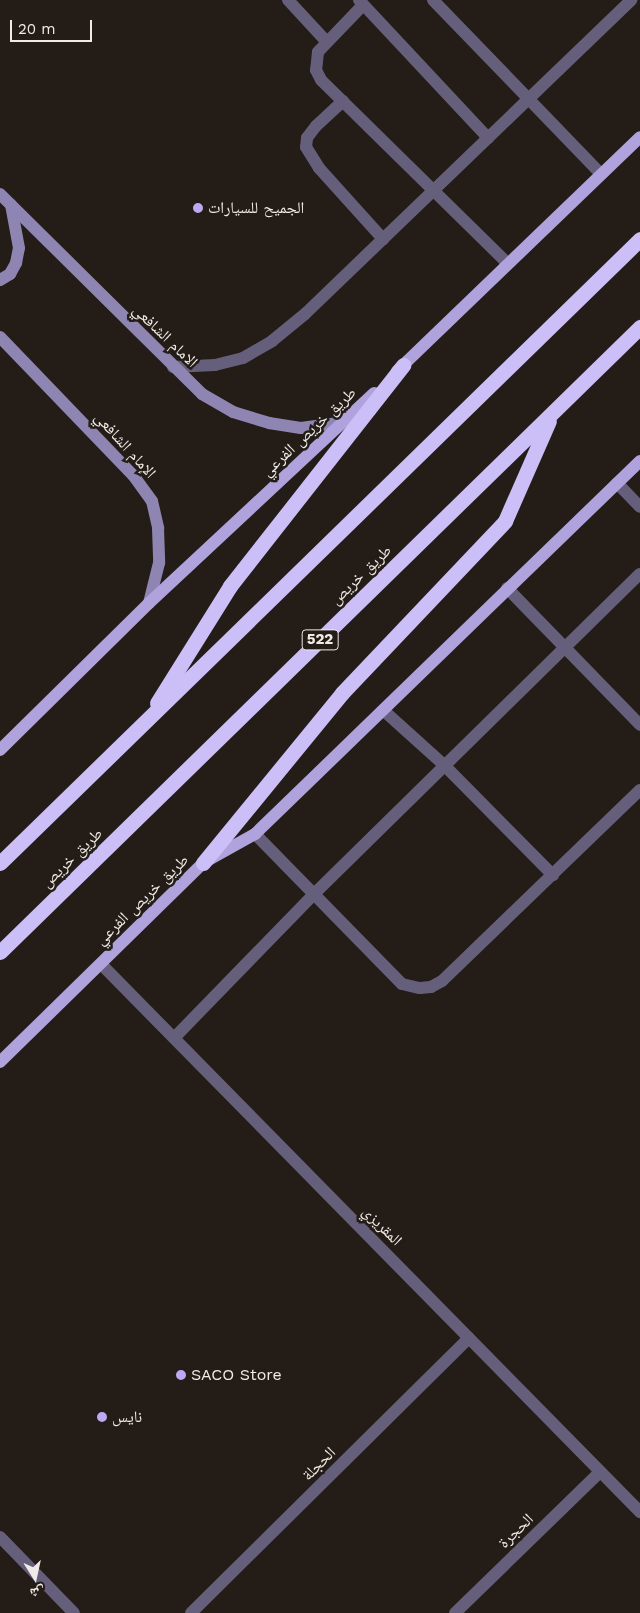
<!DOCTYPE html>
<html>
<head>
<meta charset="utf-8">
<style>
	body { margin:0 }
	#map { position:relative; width:640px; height:1613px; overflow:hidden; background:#231c17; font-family:"Work Sans","Noto Naskh Arabic",sans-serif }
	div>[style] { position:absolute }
	.lane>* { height:12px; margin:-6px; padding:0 6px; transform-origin:6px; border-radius:6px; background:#665f7c }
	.street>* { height:12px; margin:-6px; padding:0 6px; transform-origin:6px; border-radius:6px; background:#665f7c }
	.secondary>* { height:12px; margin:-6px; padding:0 6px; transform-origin:6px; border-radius:6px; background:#8f85b2 }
	.primary>* { height:12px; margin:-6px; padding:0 6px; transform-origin:6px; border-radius:6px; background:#b0a2dc }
	.highway>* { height:15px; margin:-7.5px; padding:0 7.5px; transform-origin:7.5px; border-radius:7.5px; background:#ccbff8 }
	.dots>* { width:14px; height:14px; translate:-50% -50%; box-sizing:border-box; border:2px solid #231c17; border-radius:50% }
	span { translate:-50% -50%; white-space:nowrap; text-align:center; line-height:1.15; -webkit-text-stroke:5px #231c17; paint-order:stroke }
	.shield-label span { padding:1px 4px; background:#231c17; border:1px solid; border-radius:4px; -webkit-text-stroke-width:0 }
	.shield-label { font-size:15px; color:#f0ebe7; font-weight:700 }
	.poi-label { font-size:16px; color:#f0ebe7 }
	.left { translate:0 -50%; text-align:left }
	.street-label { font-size:16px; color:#f0ebe7 }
	.north { position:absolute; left:10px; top:1553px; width:50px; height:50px; -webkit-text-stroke:4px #231c17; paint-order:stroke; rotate:170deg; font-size:14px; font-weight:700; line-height:20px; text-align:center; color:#f0ebe7 }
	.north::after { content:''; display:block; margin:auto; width:18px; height:22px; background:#f0ebe7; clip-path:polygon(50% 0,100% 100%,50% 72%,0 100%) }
	.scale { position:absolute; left:10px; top:20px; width:82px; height:22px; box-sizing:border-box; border:2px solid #f0ebe7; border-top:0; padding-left:6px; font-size:15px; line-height:18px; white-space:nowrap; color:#f0ebe7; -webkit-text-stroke:4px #231c17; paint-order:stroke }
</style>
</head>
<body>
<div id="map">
	<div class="lane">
		<i style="left:288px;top:0;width:56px;rotate:47.2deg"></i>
		<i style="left:359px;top:0;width:189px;rotate:46.9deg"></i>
		<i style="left:433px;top:0;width:242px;rotate:46deg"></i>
		<i style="left:363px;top:5px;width:65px;rotate:133.8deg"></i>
		<i style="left:318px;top:52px;width:18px;rotate:96deg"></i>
		<i style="left:316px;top:70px;width:11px;rotate:63deg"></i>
		<i style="left:321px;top:80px;width:261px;rotate:44.5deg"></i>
		<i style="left:343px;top:101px;width:37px;rotate:137deg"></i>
		<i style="left:316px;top:126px;width:15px;rotate:127deg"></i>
		<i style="left:307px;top:138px;width:9px;rotate:96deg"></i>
		<i style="left:306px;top:147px;width:25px;rotate:58deg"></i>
		<i style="left:319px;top:168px;width:96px;rotate:48deg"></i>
		<i style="left:173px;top:367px;width:42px;rotate:-2.7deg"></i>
		<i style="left:215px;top:365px;width:29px;rotate:-14deg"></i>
		<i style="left:243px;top:358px;width:34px;rotate:-30deg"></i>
		<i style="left:272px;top:341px;width:43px;rotate:-39.3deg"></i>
		<i style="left:305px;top:314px;width:453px;rotate:-43.9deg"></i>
		<i style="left:507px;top:588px;width:191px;rotate:45.8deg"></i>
		<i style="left:383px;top:710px;width:82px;rotate:42deg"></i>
		<i style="left:444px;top:765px;width:155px;rotate:45.3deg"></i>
		<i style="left:255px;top:834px;width:210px;rotate:45.6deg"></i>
		<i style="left:402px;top:984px;width:18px;rotate:13deg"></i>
		<i style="left:420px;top:988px;width:11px;rotate:-5deg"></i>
		<i style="left:431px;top:987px;width:13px;rotate:-29deg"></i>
		<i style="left:442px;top:981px;width:275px;rotate:-44deg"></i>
		<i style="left:174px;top:1038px;width:199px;rotate:-45.8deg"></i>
		<i style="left:313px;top:895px;width:458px;rotate:-44.5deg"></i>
	</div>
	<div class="street">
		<i style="left:617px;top:483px;width:33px;rotate:46deg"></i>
		<i style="left:101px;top:964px;width:769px;rotate:45.47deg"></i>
		<i style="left:0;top:1537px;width:106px;rotate:45.8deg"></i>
		<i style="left:191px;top:1613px;width:391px;rotate:-44.7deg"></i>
		<i style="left:455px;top:1613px;width:202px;rotate:-44.2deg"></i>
	</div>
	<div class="secondary">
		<i style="left:0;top:194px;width:284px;rotate:44.7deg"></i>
		<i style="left:202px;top:394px;width:36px;rotate:30deg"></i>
		<i style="left:233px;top:412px;width:38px;rotate:17deg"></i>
		<i style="left:269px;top:423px;width:32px;rotate:9deg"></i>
		<i style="left:301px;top:428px;width:43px;rotate:-7.9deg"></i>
		<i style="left:0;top:280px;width:12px;rotate:-31deg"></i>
		<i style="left:10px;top:274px;width:13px;rotate:-61deg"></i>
		<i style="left:16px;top:263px;width:15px;rotate:-79deg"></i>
		<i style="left:19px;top:248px;width:44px;rotate:-100.5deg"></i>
		<i style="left:0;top:337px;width:192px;rotate:46.1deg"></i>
		<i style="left:133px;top:475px;width:32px;rotate:54deg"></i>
		<i style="left:152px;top:501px;width:28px;rotate:77deg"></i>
		<i style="left:158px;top:528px;width:35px;rotate:88deg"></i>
		<i style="left:159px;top:563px;width:41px;rotate:104deg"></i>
	</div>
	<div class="primary">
		<i style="left:397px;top:371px;width:337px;rotate:-43.9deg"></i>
		<i style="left:0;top:750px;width:209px;rotate:-44.6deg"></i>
		<i style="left:149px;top:603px;width:308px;rotate:-43deg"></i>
		<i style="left:0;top:1062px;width:284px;rotate:-44.4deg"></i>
		<i style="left:203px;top:863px;width:60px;rotate:-29.1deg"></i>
		<i style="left:255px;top:834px;width:536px;rotate:-44.09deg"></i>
	</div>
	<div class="highway">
		<i style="left:157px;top:703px;width:138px;rotate:-58deg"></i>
		<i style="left:230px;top:586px;width:281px;rotate:-51.9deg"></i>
		<i style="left:0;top:863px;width:894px;rotate:-44.27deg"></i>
		<i style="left:203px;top:863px;width:220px;rotate:-50.7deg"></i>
		<i style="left:342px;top:693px;width:237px;rotate:-46.5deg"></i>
		<i style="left:505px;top:521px;width:109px;rotate:-66.3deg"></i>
		<i style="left:0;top:952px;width:895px;rotate:-44.32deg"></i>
	</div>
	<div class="dots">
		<i style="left:198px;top:208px;background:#bca9f5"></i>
		<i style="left:181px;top:1375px;background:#bca9f5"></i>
		<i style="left:102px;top:1417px;background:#bca9f5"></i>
	</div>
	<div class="shield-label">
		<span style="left:320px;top:640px">522</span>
	</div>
	<div class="poi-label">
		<span class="left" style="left:208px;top:208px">الجميح للسيارات</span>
		<span class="left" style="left:191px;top:1375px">SACO Store</span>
		<span class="left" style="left:112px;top:1417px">نايس</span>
	</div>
	<div class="street-label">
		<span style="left:165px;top:336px;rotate:44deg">الامام الشافعي</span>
		<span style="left:309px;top:432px;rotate:-43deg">طريق خريص الفرعي</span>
		<span style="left:125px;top:445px;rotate:48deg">الإمام الشافعي</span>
		<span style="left:361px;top:575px;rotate:-44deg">طريق خريص</span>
		<span style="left:72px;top:858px;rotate:-44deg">طريق خريص</span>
		<span style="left:142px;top:900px;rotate:-44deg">طريق خريص الفرعي</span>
		<span style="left:382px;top:1226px;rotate:45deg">المقريزي</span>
		<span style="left:319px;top:1464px;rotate:-45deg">الحجلة</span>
		<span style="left:516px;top:1531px;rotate:-44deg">الحجرة</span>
	</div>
	<div class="north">ش</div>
	<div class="scale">20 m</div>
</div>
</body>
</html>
